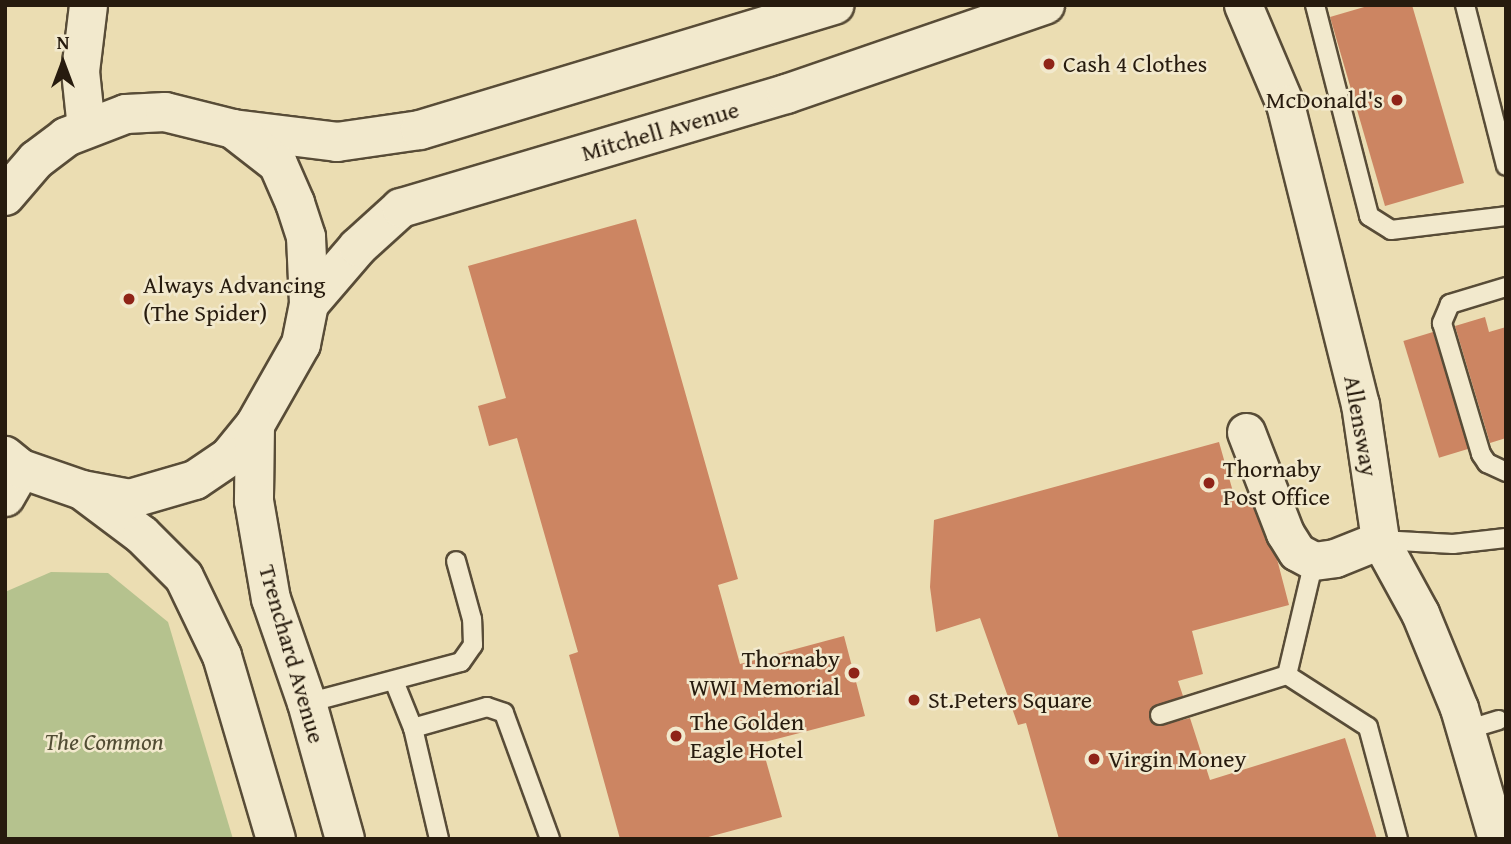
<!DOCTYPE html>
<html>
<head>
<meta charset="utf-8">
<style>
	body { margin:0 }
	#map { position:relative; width:1511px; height:844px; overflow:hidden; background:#ebddb2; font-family:"Gentium Book Plus",serif }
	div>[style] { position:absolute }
	.green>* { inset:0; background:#b5c28e }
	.building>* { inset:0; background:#cc8562; transform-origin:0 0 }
	.roads { filter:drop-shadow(2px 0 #584c37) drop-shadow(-2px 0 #584c37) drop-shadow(0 2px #584c37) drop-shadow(0 -2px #584c37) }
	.lane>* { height:18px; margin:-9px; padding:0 9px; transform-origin:9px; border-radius:9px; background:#f2e9cd }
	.street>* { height:37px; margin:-18.5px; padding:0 18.5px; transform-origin:18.5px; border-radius:18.5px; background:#f2e9cd }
	.secondary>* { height:38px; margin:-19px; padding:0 19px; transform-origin:19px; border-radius:19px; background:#f2e9cd }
	.dots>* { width:19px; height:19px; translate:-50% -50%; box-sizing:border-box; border:4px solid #f2e9cd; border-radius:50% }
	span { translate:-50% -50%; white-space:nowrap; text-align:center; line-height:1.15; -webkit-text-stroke:5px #f2e9cd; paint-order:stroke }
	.poi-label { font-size:24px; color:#271b0e }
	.left { translate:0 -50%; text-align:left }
	.right { translate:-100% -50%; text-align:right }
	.street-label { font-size:24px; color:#271b0e }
	.park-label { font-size:24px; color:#524d34; font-style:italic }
	.frame { position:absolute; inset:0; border:7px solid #271b0e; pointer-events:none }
	.north { position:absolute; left:28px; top:28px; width:70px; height:70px; -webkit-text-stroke:5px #f2e9cd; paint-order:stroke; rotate:0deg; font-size:19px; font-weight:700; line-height:28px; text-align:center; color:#271b0e }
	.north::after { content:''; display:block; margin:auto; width:24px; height:32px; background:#271b0e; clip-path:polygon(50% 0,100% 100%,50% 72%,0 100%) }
</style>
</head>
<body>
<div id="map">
	<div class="green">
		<i style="clip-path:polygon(51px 572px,108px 573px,168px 622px,233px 839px,5px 839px,5px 592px)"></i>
	</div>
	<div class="building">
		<i style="clip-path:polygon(1371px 5px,1412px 5px,1464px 183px,1385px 206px,1330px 17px)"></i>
		<i style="clip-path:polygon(636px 219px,738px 579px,718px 585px,740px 664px,844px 636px,865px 716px,761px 743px,782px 817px,701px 839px,620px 839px,569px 655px,578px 652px,517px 438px,489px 446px,478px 406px,506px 398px,468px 266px)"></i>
		<i style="clip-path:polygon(1485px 317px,1489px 332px,1506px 327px,1506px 438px,1490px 443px,1455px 326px)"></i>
		<i style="left:1433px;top:332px;width:122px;height:31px;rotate:73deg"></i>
		<i style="clip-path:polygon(1219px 442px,1237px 506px,1251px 502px,1277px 559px,1289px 605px,1192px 631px,1203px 674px,1178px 681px,1183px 696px,1152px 707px,1149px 719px,1158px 726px,1190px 718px,1210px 780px,1345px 738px,1377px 839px,1059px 839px,1026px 723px,1018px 725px,980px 618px,936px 632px,930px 587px,934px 520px)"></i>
	</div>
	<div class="roads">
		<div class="lane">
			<i style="left:1315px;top:5px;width:218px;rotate:75.6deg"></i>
			<i style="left:1369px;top:216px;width:26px;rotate:32deg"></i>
			<i style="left:1391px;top:230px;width:116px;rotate:-6.9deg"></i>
			<i style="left:1465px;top:5px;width:166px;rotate:75.7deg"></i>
			<i style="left:1506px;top:287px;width:59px;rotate:163.1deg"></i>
			<i style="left:1450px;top:304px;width:21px;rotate:113deg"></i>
			<i style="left:1442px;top:323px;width:137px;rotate:73.4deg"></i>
			<i style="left:1481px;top:454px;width:11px;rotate:56deg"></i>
			<i style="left:1487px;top:463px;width:21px;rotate:25deg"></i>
			<i style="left:1380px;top:540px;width:73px;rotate:3.1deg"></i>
			<i style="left:1453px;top:544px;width:53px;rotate:-6.5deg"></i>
			<i style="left:1287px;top:675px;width:96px;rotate:32.7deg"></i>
			<i style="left:1368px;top:727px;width:116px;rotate:75deg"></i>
			<i style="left:394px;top:681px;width:51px;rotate:68deg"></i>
			<i style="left:413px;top:728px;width:114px;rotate:76.8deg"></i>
			<i style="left:307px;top:703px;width:159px;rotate:-14.9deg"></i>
			<i style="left:461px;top:662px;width:21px;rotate:-55deg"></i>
			<i style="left:473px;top:645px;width:26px;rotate:-92deg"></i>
			<i style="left:472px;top:619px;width:60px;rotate:-105.4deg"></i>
			<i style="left:1160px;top:715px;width:133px;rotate:-17.5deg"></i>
			<i style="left:1287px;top:675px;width:117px;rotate:-76.7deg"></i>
			<i style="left:413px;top:728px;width:77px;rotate:-15.8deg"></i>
			<i style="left:487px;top:707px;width:18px;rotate:19deg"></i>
			<i style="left:504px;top:713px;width:134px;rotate:69.9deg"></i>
			<i style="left:1466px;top:730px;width:34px;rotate:-17deg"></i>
		</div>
		<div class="street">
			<i style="left:1243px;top:5px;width:108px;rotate:67deg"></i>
			<i style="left:1285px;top:104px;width:309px;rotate:76deg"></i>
			<i style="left:1360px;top:404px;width:137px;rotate:81.6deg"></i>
			<i style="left:1380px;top:540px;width:83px;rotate:61.3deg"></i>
			<i style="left:1420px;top:613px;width:103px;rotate:67.7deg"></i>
			<i style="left:1459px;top:708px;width:136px;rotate:73.8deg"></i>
			<i style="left:86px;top:128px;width:57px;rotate:-96deg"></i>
			<i style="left:80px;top:71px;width:66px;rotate:-83.1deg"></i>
			<i style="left:1246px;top:432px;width:108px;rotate:68.9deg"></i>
			<i style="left:1285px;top:533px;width:22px;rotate:58deg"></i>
			<i style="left:1297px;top:552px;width:19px;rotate:28deg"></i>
			<i style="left:1314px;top:561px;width:21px;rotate:-8deg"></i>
			<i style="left:1335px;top:558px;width:48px;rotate:-21.8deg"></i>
			<i style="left:5px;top:497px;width:32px;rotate:-60deg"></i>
		</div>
		<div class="secondary">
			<i style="left:233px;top:129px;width:105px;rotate:7.1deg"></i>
			<i style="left:337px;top:142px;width:84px;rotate:-8.2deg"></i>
			<i style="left:420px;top:130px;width:433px;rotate:-16.8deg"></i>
			<i style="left:5px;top:196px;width:48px;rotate:-49.3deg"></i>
			<i style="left:36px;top:160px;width:38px;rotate:-37deg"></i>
			<i style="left:66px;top:137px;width:64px;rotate:-21deg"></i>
			<i style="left:126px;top:114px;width:39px;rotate:-3deg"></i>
			<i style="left:165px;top:112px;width:70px;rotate:14deg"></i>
			<i style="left:233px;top:129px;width:57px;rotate:37.9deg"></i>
			<i style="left:278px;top:164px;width:43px;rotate:66.4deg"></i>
			<i style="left:295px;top:203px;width:36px;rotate:72deg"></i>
			<i style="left:306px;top:237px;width:67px;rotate:87.4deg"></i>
			<i style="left:309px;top:304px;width:41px;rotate:101.3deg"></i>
			<i style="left:301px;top:344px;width:93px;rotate:119.6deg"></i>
			<i style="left:255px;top:425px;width:41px;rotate:129.1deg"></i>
			<i style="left:229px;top:457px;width:41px;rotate:145.9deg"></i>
			<i style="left:195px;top:480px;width:68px;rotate:163.7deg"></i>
			<i style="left:130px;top:499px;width:49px;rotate:-169.4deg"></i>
			<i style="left:82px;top:490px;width:65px;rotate:-161deg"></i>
			<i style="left:21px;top:469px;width:21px;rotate:-141deg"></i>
			<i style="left:309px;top:304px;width:75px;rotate:-49.3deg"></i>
			<i style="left:358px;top:247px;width:58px;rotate:-42.2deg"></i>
			<i style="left:401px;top:208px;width:402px;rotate:-16.5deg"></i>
			<i style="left:786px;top:94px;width:274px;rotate:-19deg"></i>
			<i style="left:255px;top:425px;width:76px;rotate:90.8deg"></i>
			<i style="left:254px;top:501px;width:99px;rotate:80.2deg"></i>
			<i style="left:271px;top:599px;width:110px;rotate:70.9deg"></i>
			<i style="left:307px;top:703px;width:141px;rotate:74.4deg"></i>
			<i style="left:86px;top:493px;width:70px;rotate:36.9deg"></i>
			<i style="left:142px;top:535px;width:59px;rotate:45deg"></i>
			<i style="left:184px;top:577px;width:88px;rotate:64.3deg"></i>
			<i style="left:222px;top:656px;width:191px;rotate:73.6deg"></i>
		</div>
	</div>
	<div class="dots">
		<i style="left:1049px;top:64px;background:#8f2418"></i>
		<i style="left:1397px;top:100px;background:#8f2418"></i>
		<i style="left:129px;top:299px;background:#8f2418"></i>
		<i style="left:1209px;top:483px;background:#8f2418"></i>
		<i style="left:854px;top:673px;background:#8f2418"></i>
		<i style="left:914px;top:700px;background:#8f2418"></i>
		<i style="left:676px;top:736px;background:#8f2418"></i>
		<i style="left:1094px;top:759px;background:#8f2418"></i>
	</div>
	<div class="poi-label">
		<span class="left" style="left:1063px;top:64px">Cash 4 Clothes</span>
		<span class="right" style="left:1383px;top:100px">McDonald's</span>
		<span class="left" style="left:143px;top:299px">Always Advancing<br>(The Spider)</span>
		<span class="left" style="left:1223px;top:483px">Thornaby<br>Post Office</span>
		<span class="right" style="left:840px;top:673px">Thornaby<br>WWI Memorial</span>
		<span class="left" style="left:928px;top:700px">St.Peters Square</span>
		<span class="left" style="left:690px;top:736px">The Golden<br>Eagle Hotel</span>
		<span class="left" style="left:1108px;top:759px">Virgin Money</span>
	</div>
	<div class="street-label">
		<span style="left:660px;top:131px;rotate:-16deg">Mitchell Avenue</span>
		<span style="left:1361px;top:426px;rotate:80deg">Allensway</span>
		<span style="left:292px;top:654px;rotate:74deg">Trenchard Avenue</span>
	</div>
	<div class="park-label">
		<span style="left:104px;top:742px">The Common</span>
	</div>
	<div class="frame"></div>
	<div class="north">N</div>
</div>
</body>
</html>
